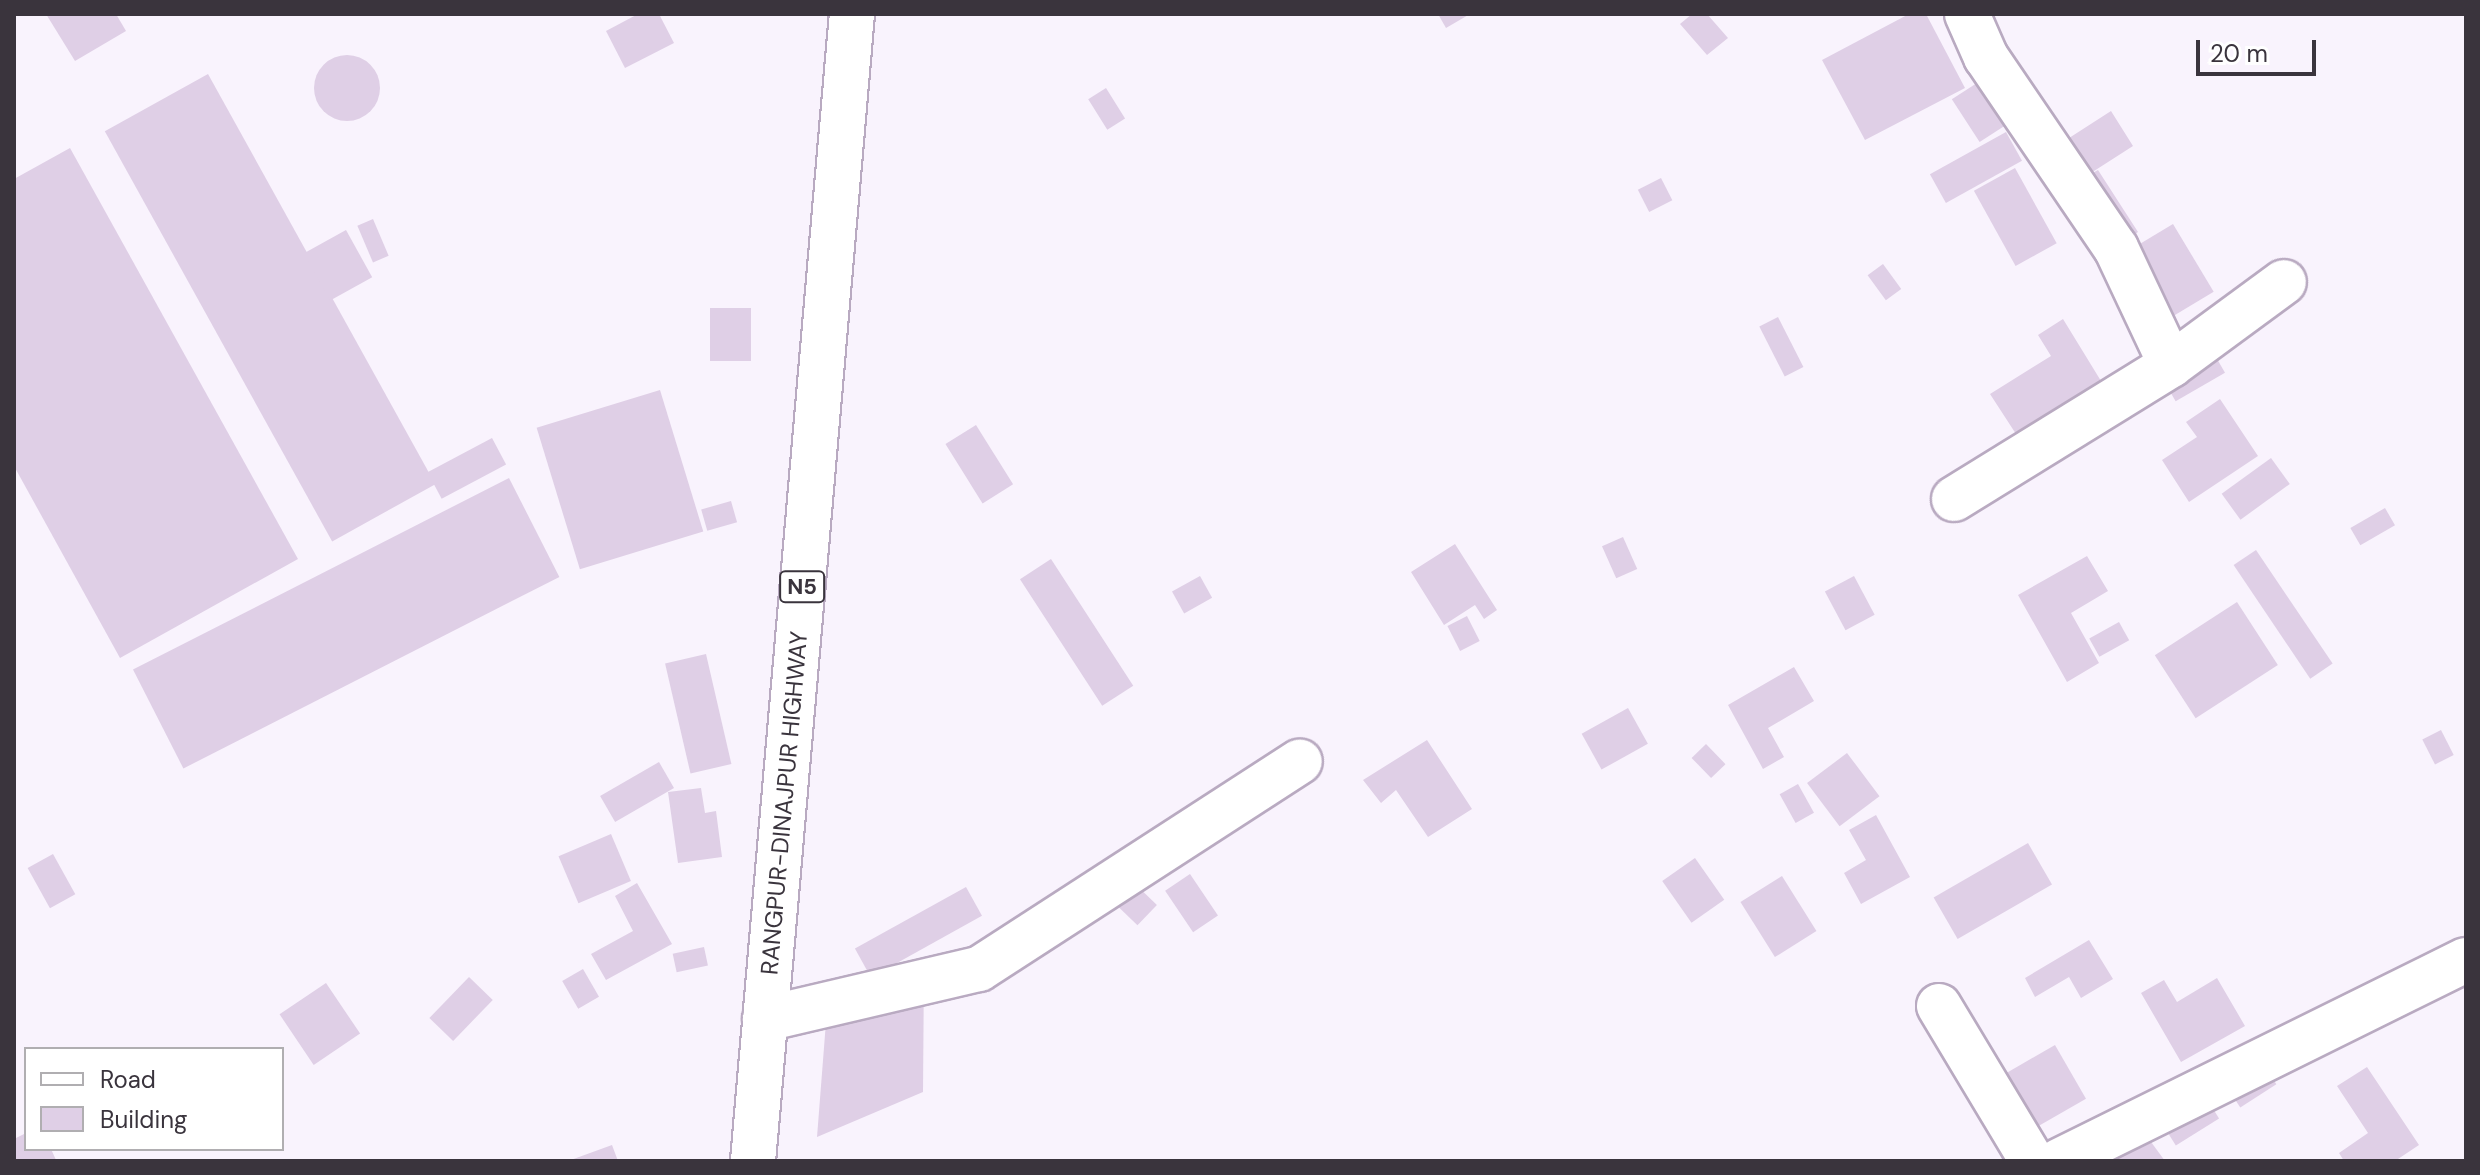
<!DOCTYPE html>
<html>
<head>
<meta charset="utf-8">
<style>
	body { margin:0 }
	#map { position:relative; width:2480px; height:1175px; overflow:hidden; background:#f9f3fd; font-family:"DM Sans",sans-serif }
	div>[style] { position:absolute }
	.building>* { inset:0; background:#dfcfe6; transform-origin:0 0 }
	.round { border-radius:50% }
	.roads { filter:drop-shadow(2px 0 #b9aac1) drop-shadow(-2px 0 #b9aac1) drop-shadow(0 2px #b9aac1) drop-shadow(0 -2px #b9aac1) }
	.minor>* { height:44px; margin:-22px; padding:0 22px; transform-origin:22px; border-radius:22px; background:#fff }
	.highway>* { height:44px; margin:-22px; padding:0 22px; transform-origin:22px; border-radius:22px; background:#fff }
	span { translate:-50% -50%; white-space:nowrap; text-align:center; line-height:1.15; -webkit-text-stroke:6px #fff; paint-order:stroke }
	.shield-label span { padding:2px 6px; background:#fff; border:2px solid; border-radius:6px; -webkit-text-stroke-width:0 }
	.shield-label { font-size:22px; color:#3a343d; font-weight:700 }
	.street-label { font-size:24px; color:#3a343d }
	.frame { position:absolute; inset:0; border:16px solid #3a343d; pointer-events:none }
	.legend { position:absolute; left:24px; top:1047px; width:260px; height:104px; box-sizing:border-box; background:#fff; border:2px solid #b0aeb1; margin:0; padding:10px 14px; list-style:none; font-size:24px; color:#3a343d }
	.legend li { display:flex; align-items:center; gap:16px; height:40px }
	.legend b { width:40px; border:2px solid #b0aeb1 }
	.scale { position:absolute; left:2196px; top:40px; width:120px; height:36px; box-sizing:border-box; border:4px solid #3a343d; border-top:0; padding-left:10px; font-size:24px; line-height:28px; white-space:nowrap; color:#3a343d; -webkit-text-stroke:6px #fff; paint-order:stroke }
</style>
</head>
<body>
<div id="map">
	<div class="building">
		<i style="clip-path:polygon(46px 14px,116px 14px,126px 31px,75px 61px)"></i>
		<i style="clip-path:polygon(638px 14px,659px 14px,674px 43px,625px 68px,606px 31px)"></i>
		<i style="clip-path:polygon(1438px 14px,1470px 14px,1446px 28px)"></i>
		<i style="clip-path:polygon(1692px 14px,1707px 14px,1728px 38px,1707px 55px,1680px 24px)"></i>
		<i style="clip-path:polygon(1909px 14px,1926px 14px,1965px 88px,1865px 140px,1822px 60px)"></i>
		<i class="round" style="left:314px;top:55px;width:66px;height:66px"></i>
		<i style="left:208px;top:74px;width:469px;height:118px;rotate:61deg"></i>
		<i style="left:1977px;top:83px;width:51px;height:30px;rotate:57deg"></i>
		<i style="left:1106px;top:88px;width:36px;height:21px;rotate:58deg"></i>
		<i style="clip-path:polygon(2111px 111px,2133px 146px,2080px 180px,2098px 170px,2138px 232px,2107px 252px,2052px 149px)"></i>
		<i style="left:2006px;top:132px;width:33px;height:87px;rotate:61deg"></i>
		<i style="clip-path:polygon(70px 148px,298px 559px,120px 658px,14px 466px,14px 179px)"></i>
		<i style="left:2015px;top:168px;width:86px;height:47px;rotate:61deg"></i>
		<i style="left:1661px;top:178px;width:25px;height:26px;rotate:63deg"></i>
		<i style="left:373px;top:219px;width:40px;height:17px;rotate:67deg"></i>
		<i style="left:2173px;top:224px;width:79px;height:84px;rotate:59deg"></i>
		<i style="left:346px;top:230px;width:54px;height:48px;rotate:61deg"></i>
		<i style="left:1883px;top:264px;width:31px;height:19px;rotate:54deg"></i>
		<i style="left:710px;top:308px;width:41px;height:53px"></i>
		<i style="left:1778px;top:317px;width:56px;height:21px;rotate:63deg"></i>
		<i style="clip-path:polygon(2063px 319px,2101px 381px,2016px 434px,1990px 394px,2051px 356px,2038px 335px)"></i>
		<i style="left:2198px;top:326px;width:54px;height:57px;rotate:60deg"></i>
		<i style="left:660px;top:390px;width:148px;height:129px;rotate:73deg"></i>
		<i style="clip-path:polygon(2220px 399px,2258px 456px,2189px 502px,2162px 460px,2197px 437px,2186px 422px)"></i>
		<i style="left:976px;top:425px;width:70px;height:36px;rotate:58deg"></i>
		<i style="left:492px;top:438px;width:30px;height:73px;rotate:62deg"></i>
		<i style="left:2271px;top:458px;width:32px;height:61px;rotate:54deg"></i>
		<i style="left:509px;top:478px;width:111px;height:422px;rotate:63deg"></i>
		<i style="left:731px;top:501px;width:22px;height:31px;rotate:74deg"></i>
		<i style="left:2385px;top:508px;width:20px;height:40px;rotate:60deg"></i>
		<i style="left:1623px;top:537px;width:35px;height:23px;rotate:66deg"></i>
		<i style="clip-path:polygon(1455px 544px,1497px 610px,1484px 619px,1475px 605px,1444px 625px,1411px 572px)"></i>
		<i style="left:2256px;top:550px;width:137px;height:27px;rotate:56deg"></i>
		<i style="clip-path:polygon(2087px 556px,2108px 591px,2071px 613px,2099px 663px,2067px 682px,2018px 595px)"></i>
		<i style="left:1051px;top:559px;width:151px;height:37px;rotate:57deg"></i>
		<i style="left:1200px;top:576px;width:25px;height:32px;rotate:61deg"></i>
		<i style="left:1854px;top:576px;width:44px;height:33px;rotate:62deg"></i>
		<i style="left:2237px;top:602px;width:75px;height:98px;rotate:57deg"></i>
		<i style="left:1467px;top:616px;width:28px;height:22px;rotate:63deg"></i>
		<i style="left:2119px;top:622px;width:21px;height:34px;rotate:61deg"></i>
		<i style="left:706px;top:654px;width:113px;height:42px;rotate:77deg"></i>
		<i style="clip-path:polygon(1794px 667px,1814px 701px,1768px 728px,1784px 757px,1763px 769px,1728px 705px)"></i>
		<i style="left:1628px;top:708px;width:41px;height:53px;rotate:61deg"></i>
		<i style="left:2441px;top:730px;width:28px;height:21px;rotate:63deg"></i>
		<i style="clip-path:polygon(1427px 740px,1472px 809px,1428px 837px,1396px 790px,1381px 803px,1363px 780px)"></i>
		<i style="left:1706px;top:744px;width:28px;height:20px;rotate:46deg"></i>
		<i style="left:1847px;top:753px;width:54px;height:50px;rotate:53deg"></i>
		<i style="left:659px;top:762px;width:30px;height:68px;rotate:60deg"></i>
		<i style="left:1798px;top:784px;width:33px;height:21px;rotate:61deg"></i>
		<i style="clip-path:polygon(701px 788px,705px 813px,716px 811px,722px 857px,678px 863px,668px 792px)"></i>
		<i style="clip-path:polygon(1876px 815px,1910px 877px,1861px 904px,1844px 873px,1866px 860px,1849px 830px)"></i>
		<i style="left:611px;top:834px;width:51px;height:57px;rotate:67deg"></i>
		<i style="left:2028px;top:843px;width:48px;height:109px;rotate:60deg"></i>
		<i style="left:53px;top:854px;width:46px;height:29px;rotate:61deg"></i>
		<i style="left:1695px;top:858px;width:51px;height:40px;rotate:55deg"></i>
		<i style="left:1190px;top:874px;width:50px;height:30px;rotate:56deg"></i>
		<i style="left:1782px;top:876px;width:65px;height:49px;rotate:58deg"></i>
		<i style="left:1131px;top:880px;width:36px;height:28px;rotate:44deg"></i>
		<i style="clip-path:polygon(637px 883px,672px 944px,606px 980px,591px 954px,633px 931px,615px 896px)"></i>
		<i style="left:966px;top:887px;width:33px;height:127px;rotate:61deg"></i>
		<i style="clip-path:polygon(2089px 940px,2113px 979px,2081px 998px,2069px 977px,2035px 997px,2025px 978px)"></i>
		<i style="left:704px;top:947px;width:19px;height:32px;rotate:78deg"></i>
		<i style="clip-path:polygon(924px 966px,923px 1092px,817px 1137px,827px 1009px)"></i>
		<i style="left:583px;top:969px;width:32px;height:24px;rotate:60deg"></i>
		<i style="left:469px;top:977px;width:33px;height:57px;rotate:44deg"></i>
		<i style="clip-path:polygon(2217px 978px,2245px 1026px,2181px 1062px,2141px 993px,2164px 980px,2177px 1002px)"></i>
		<i style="left:326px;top:983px;width:61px;height:56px;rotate:56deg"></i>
		<i style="left:2055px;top:1045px;width:62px;height:65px;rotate:60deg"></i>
		<i style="left:2260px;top:1059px;width:30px;height:43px;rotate:57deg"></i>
		<i style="clip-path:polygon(2367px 1067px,2419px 1145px,2395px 1161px,2344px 1161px,2339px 1153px,2368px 1133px,2337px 1086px)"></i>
		<i style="left:2200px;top:1088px;width:36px;height:51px;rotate:58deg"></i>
		<i style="clip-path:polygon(2143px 1131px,2165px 1161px,2091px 1161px)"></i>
		<i style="clip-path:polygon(26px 1133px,26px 1149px,51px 1149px,56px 1160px,14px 1161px,14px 1139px)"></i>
		<i style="clip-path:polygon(612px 1145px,618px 1161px,568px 1161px)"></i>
	</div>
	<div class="roads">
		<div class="minor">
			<i style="left:1967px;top:14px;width:47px;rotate:66.2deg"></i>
			<i style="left:1986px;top:57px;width:231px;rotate:55.8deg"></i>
			<i style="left:2116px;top:248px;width:129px;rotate:64.8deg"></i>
			<i style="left:1954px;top:499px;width:255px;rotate:-31.7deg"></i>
			<i style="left:2171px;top:365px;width:140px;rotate:-36.3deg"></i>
			<i style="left:1939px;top:1006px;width:181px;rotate:59deg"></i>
			<i style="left:765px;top:1019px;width:220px;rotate:-13.2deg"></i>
			<i style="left:979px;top:969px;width:382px;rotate:-32.9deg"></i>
			<i style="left:2059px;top:1161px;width:454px;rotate:-26.3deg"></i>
		</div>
		<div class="highway">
			<i style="left:753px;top:1161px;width:1151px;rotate:-85.07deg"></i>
		</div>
	</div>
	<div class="shield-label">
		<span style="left:802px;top:587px">N5</span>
	</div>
	<div class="street-label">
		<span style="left:784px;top:803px;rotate:-85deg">RANGPUR-DINAJPUR HIGHWAY</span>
	</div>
	<div class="frame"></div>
	<ul class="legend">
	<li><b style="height:10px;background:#fff"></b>Road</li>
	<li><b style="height:22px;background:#dfcfe6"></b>Building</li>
	</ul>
	<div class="scale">20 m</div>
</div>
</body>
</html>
